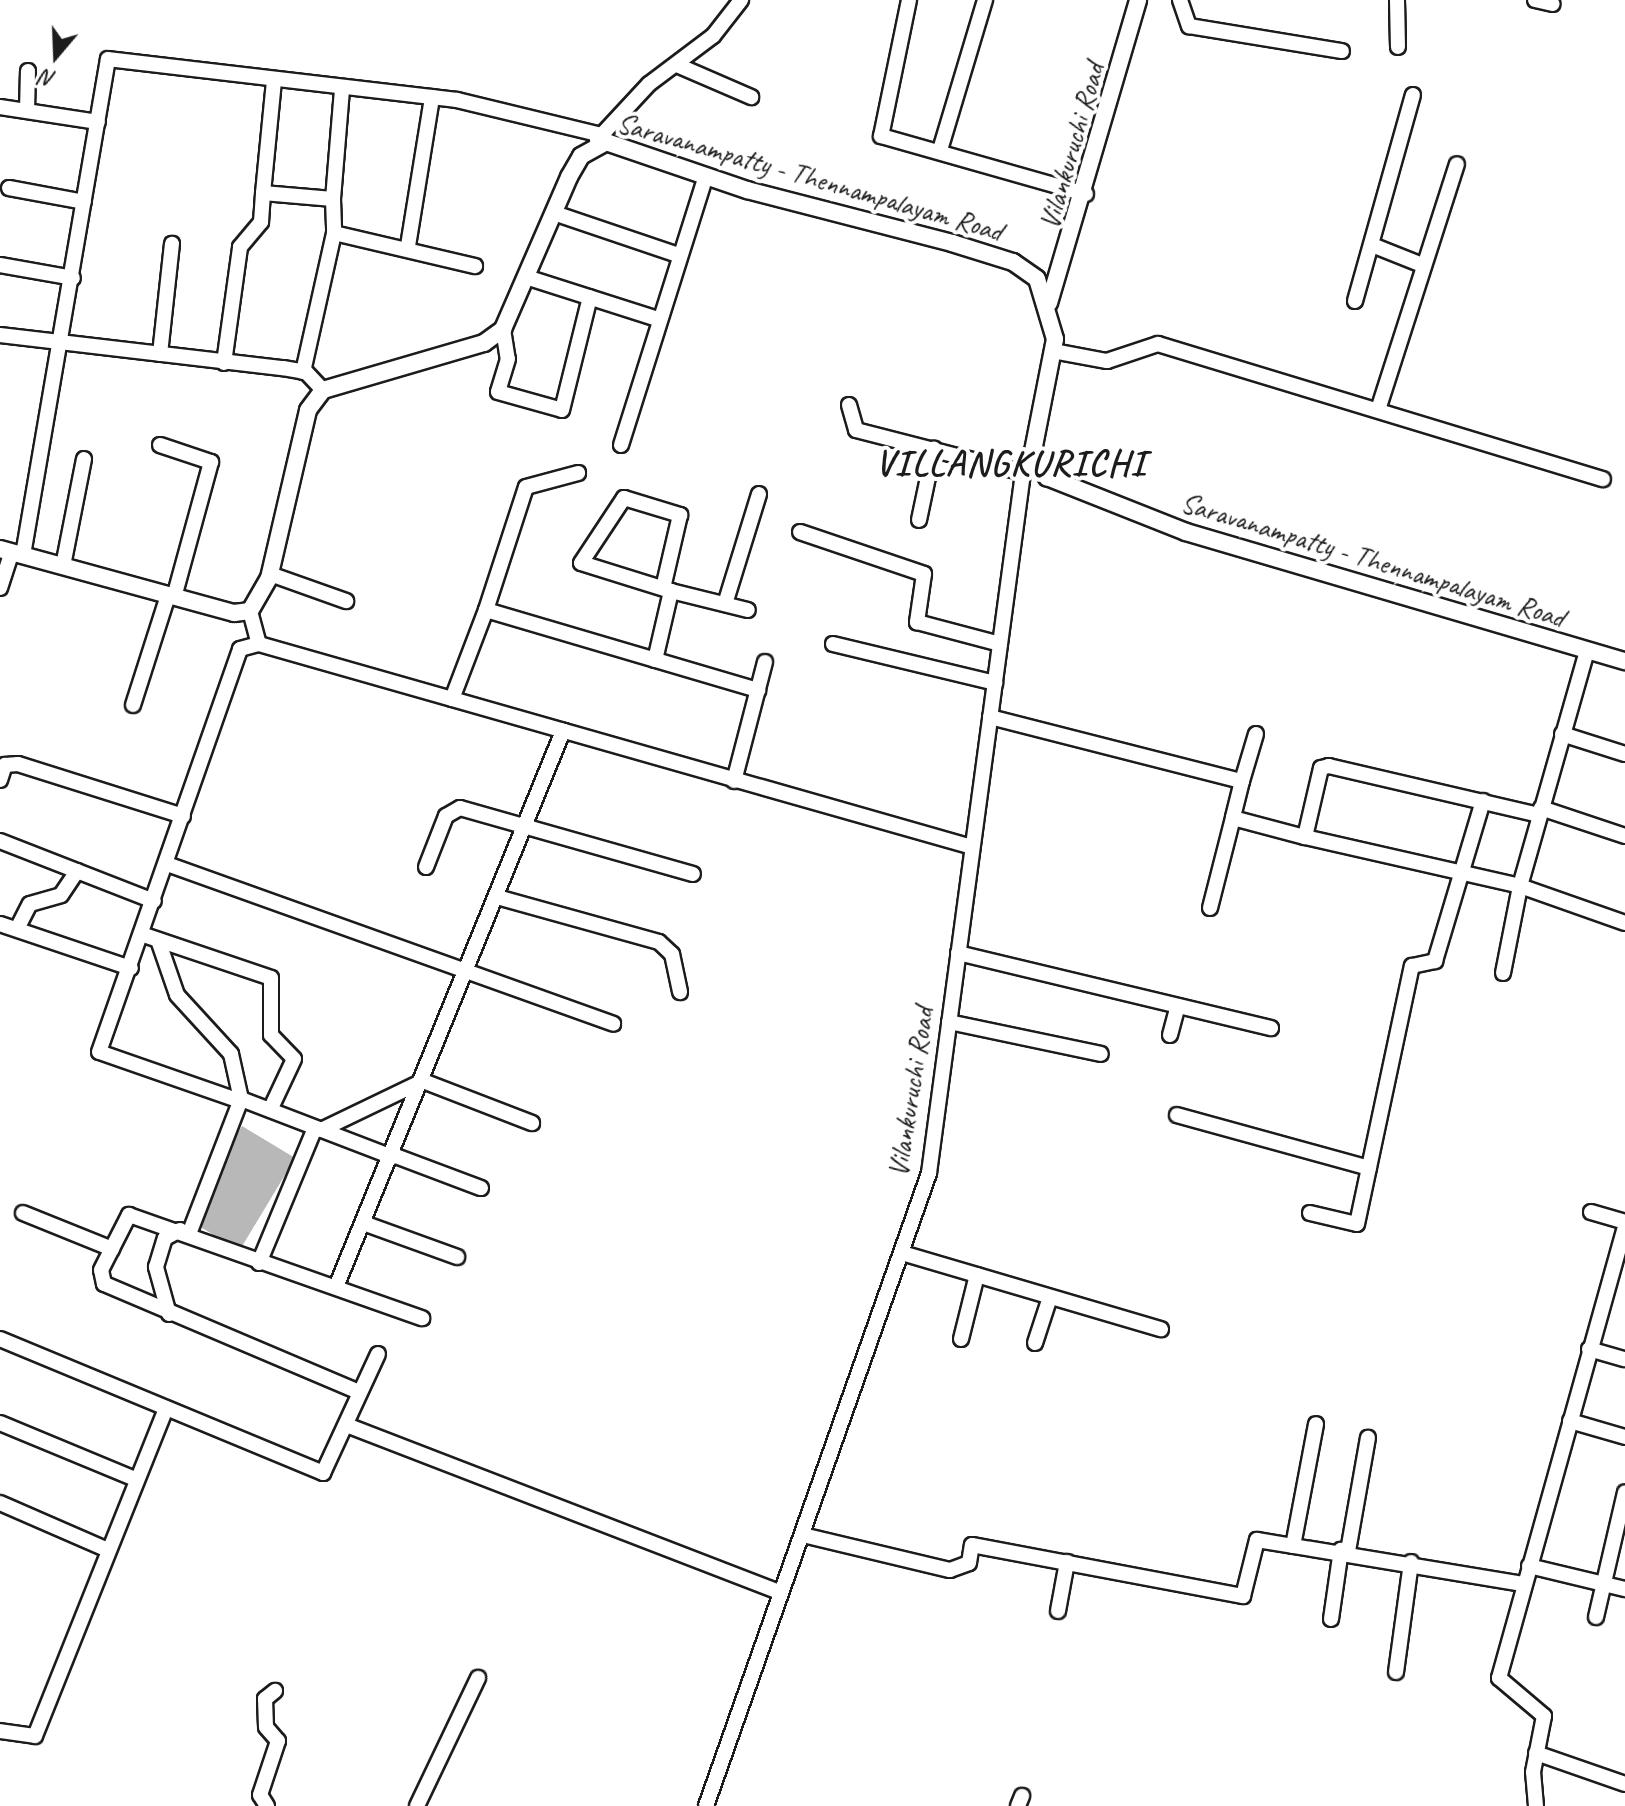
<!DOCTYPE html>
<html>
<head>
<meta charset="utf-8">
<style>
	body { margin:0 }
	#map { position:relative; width:1625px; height:1806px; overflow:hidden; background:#fff; font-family:Caveat,sans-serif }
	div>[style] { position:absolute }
	.water>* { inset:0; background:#b8b8b8; transform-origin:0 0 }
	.roads { filter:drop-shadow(2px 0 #1c1c1c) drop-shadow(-2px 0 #1c1c1c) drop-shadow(0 2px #1c1c1c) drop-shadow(0 -2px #1c1c1c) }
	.minor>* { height:14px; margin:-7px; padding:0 7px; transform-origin:7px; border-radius:7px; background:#fff }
	.major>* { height:16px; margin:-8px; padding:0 8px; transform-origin:8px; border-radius:8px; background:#fff }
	span { translate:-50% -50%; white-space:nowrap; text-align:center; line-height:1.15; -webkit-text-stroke:8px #fff; paint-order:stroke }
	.street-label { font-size:28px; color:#1c1c1c }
	.district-label { font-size:36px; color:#1c1c1c; font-weight:700; letter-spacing:2px }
	.north { position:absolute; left:16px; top:16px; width:80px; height:80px; -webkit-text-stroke:6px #fff; paint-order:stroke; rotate:199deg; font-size:22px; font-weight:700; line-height:32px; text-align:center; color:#1c1c1c }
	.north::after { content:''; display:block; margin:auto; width:28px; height:36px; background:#1c1c1c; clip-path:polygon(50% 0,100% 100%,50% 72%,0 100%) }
</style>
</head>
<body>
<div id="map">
	<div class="water">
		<i style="left:242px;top:1126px;width:62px;height:108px;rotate:31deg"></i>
	</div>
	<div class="roads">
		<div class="minor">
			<i style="left:909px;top:0;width:139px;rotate:101.6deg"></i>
			<i style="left:881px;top:136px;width:213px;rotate:15.8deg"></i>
			<i style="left:1180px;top:0;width:28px;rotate:71deg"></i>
			<i style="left:1189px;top:26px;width:155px;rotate:9.3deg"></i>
			<i style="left:1397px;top:0;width:47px;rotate:88.8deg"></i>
			<i style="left:1535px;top:0;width:18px;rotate:13deg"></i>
			<i style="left:677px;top:65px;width:81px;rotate:23.4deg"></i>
			<i style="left:0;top:107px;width:99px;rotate:8.7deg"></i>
			<i style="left:27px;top:111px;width:40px;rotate:-88.6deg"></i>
			<i style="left:597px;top:140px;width:76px;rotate:-47.1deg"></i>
			<i style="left:649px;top:84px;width:80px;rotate:-36.9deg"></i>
			<i style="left:713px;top:36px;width:46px;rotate:-52.1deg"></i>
			<i style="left:940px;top:150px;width:157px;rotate:-73.3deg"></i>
			<i style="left:9px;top:188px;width:76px;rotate:10.6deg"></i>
			<i style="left:263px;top:193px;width:114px;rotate:-84.4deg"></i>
			<i style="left:333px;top:199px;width:110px;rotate:-85.3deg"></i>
			<i style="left:554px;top:213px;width:131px;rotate:18.7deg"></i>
			<i style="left:1372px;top:245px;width:52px;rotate:21.6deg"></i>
			<i style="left:408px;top:246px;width:151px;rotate:-80.8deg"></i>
			<i style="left:0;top:265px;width:74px;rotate:10.1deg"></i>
			<i style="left:526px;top:277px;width:139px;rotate:17.7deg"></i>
			<i style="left:1355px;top:301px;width:214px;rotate:-74.3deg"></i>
			<i style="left:503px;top:329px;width:30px;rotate:81deg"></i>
			<i style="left:508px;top:359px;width:34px;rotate:107deg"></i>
			<i style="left:498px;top:392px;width:66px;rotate:15.7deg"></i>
			<i style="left:562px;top:410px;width:116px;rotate:-76.1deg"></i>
			<i style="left:0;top:335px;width:285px;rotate:6.7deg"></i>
			<i style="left:283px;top:368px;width:23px;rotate:10deg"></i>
			<i style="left:306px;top:372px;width:25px;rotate:47deg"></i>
			<i style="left:1053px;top:351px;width:55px;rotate:10.5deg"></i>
			<i style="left:1107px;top:361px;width:54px;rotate:-18.4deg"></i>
			<i style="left:1158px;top:344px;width:465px;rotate:16.9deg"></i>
			<i style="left:160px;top:354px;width:111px;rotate:-83.8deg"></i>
			<i style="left:224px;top:363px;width:117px;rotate:-82.1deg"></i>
			<i style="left:240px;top:247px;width:33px;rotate:-50deg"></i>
			<i style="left:261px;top:222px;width:29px;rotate:-86deg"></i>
			<i style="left:263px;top:193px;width:70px;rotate:4.9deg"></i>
			<i style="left:333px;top:199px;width:34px;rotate:88deg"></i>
			<i style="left:334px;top:233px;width:145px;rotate:13.2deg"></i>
			<i style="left:303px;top:372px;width:142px;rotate:-77.4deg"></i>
			<i style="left:849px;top:405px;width:26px;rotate:74deg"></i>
			<i style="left:856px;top:430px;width:172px;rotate:14.4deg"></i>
			<i style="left:1378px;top:410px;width:258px;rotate:-72.2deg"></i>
			<i style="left:160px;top:445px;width:54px;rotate:18.4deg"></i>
			<i style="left:211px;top:462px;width:140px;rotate:105.3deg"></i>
			<i style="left:621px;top:445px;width:282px;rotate:-72.5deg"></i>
			<i style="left:919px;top:520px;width:73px;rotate:-78.1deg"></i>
			<i style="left:800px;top:532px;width:131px;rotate:18.7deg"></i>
			<i style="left:924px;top:574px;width:49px;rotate:98.3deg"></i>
			<i style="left:917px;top:622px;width:86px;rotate:14.8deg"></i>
			<i style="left:23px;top:555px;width:503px;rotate:-80.28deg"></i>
			<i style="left:108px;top:59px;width:351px;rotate:6.7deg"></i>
			<i style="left:457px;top:100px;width:145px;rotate:13.6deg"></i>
			<i style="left:63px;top:566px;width:109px;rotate:-78.9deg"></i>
			<i style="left:270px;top:574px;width:81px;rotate:19.6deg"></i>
			<i style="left:0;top:588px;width:38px;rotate:-72deg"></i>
			<i style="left:671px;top:591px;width:79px;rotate:13.9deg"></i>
			<i style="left:725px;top:604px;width:115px;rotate:-72.8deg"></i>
			<i style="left:486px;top:610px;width:129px;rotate:-72deg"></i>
			<i style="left:526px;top:487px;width:54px;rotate:-15.1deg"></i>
			<i style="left:250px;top:611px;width:34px;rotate:75deg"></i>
			<i style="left:259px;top:644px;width:741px;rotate:15.89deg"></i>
			<i style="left:833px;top:644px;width:167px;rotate:13.5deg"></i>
			<i style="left:655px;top:660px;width:71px;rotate:-76.9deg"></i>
			<i style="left:671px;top:591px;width:94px;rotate:-162.7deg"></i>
			<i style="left:581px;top:563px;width:78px;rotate:-56.5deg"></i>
			<i style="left:624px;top:498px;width:59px;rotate:16.9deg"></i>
			<i style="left:680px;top:515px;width:75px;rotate:103.1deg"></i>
			<i style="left:452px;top:699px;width:95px;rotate:-69.1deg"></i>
			<i style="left:486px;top:610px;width:284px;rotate:16.4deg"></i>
			<i style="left:133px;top:705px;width:115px;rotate:-72.3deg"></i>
			<i style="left:990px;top:717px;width:260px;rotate:14.3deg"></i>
			<i style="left:1242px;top:781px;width:38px;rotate:104deg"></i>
			<i style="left:1233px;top:818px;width:74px;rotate:14.8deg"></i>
			<i style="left:1562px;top:734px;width:66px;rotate:17.6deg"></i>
			<i style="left:0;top:780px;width:16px;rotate:-72deg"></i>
			<i style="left:5px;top:765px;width:13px;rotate:-4deg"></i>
			<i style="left:18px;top:764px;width:173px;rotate:17.5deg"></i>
			<i style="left:734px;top:781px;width:123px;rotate:-75.4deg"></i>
			<i style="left:1242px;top:781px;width:49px;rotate:-73.4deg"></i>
			<i style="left:1541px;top:808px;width:89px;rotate:18.4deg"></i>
			<i style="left:1539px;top:815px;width:216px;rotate:-166.9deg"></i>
			<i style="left:1329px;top:766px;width:8px;rotate:166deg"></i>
			<i style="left:1321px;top:768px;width:71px;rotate:103.1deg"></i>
			<i style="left:1305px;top:837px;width:221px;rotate:12.8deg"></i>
			<i style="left:1520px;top:886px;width:244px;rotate:-74.1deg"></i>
			<i style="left:0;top:841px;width:165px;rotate:21.3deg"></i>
			<i style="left:167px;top:864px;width:474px;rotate:19.7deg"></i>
			<i style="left:426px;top:867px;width:55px;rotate:-68.6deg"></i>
			<i style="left:446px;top:816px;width:16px;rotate:-30deg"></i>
			<i style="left:460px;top:808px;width:242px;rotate:15.8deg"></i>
			<i style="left:497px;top:897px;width:168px;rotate:15.5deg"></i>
			<i style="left:659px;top:942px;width:18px;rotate:43deg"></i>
			<i style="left:672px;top:954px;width:39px;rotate:78deg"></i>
			<i style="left:1210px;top:908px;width:93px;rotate:-75.7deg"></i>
			<i style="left:0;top:924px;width:138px;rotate:18.6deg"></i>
			<i style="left:17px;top:929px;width:28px;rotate:-63deg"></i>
			<i style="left:30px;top:904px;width:32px;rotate:-16deg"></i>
			<i style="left:61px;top:895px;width:29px;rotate:-56deg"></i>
			<i style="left:144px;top:935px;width:134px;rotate:18.7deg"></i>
			<i style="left:271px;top:978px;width:57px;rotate:90deg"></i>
			<i style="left:271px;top:1035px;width:33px;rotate:46deg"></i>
			<i style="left:294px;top:1059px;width:56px;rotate:115.2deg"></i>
			<i style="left:158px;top:940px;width:58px;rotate:70.9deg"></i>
			<i style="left:177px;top:995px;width:80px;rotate:47.5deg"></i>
			<i style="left:231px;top:1054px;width:46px;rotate:77.5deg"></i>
			<i style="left:958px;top:953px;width:322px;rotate:13.5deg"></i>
			<i style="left:1503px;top:973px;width:89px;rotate:-78.9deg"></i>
			<i style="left:1520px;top:886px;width:111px;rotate:19.4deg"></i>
			<i style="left:949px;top:1022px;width:155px;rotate:11.9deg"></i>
			<i style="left:1170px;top:1035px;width:30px;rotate:-75deg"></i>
			<i style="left:240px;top:1101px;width:149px;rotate:-160.8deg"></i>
			<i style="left:99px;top:1052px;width:427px;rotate:-70.7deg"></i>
			<i style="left:240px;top:649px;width:20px;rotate:-15deg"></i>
			<i style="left:1177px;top:1115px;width:199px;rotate:15.4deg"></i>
			<i style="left:321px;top:1130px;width:113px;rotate:-25.7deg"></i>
			<i style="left:423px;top:1081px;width:117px;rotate:21.1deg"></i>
			<i style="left:393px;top:1155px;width:94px;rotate:20.6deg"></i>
			<i style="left:1591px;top:1212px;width:35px;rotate:16deg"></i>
			<i style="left:23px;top:1213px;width:96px;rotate:22deg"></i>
			<i style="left:1310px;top:1213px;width:48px;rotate:13.2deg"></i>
			<i style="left:1357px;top:1224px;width:264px;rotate:-78deg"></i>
			<i style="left:1412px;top:966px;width:24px;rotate:-12deg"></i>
			<i style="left:1435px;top:961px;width:167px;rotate:-73.3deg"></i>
			<i style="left:366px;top:1224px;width:97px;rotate:19.9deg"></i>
			<i style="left:189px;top:1234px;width:145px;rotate:-68.9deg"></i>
			<i style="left:241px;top:1099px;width:162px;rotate:21deg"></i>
			<i style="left:902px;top:1253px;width:270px;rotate:16.4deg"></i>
			<i style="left:259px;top:1263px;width:146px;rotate:-67.5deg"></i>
			<i style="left:336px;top:1287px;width:601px;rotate:-67.79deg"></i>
			<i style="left:169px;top:1314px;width:49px;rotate:-105.5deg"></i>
			<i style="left:156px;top:1267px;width:30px;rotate:-73deg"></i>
			<i style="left:165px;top:1238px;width:17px;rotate:-28deg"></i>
			<i style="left:0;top:1339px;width:350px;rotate:22.5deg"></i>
			<i style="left:323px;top:1473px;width:131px;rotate:-65.2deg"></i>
			<i style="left:961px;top:1339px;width:66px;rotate:-76deg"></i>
			<i style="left:1035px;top:1343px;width:48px;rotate:-71.9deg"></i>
			<i style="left:1589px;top:1349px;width:37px;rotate:16deg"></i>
			<i style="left:359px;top:1392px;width:277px;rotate:-157deg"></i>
			<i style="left:104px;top:1284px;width:14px;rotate:-102deg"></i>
			<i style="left:101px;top:1270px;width:62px;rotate:-63deg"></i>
			<i style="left:129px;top:1215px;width:311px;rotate:19.4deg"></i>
			<i style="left:1570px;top:1421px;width:57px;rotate:16.2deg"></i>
			<i style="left:0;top:1423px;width:144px;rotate:22.5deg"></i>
			<i style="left:349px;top:1426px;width:461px;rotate:21.1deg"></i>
			<i style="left:0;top:1503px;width:116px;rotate:23.5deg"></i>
			<i style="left:807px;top:1536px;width:147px;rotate:13.4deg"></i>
			<i style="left:950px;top:1570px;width:20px;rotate:-20deg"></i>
			<i style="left:969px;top:1563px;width:18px;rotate:-81deg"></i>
			<i style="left:972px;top:1545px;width:276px;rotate:10.7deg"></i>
			<i style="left:1243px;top:1596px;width:58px;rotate:-76deg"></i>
			<i style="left:1257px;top:1540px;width:271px;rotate:9.4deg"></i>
			<i style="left:1293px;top:1546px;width:124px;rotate:-79.3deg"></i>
			<i style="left:1348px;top:1551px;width:115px;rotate:-80deg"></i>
			<i style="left:1529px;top:1566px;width:99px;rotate:13.5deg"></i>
			<i style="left:1058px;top:1611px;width:50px;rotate:-79.6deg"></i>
			<i style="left:1596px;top:1617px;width:128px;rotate:-76.9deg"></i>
			<i style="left:1331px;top:1619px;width:70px;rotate:-81.8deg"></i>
			<i style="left:1396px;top:1672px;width:111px;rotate:-82.2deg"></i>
			<i style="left:0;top:1731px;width:35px;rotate:8deg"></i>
			<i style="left:35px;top:1736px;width:353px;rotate:-68.2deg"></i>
			<i style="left:1536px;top:1753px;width:94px;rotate:19.2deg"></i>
			<i style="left:267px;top:1806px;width:13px;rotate:-122deg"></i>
			<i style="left:260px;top:1795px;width:57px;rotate:-71.6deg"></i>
			<i style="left:278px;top:1741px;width:18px;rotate:-131deg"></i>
			<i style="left:266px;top:1727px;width:28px;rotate:-92deg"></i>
			<i style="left:265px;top:1699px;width:13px;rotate:-39deg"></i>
			<i style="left:417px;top:1806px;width:142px;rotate:-64.5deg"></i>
			<i style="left:706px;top:1806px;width:671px;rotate:-70.59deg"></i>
			<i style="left:929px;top:1173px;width:706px;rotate:-82.35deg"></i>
			<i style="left:1023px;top:473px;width:24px;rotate:-66deg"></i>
			<i style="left:1018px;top:1806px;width:11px;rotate:-68deg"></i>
			<i style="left:1536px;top:1806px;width:34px;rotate:-95deg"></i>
			<i style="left:1533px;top:1772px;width:57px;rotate:-78.9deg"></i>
			<i style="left:1544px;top:1716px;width:59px;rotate:-139.8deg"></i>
			<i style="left:1499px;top:1678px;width:469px;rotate:-74.4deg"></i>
		</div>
		<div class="major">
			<i style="left:1049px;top:303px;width:316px;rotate:-73.6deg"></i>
			<i style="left:0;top:549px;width:243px;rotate:15.3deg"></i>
			<i style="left:234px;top:613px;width:16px;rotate:-7deg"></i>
			<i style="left:250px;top:611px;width:38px;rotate:-60deg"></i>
			<i style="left:269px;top:578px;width:172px;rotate:-76.9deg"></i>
			<i style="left:308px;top:410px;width:25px;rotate:-53deg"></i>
			<i style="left:323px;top:390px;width:168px;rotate:-16.3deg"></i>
			<i style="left:484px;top:343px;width:24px;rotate:-36deg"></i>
			<i style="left:503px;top:329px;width:166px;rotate:-66.5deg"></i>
			<i style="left:569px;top:177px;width:24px;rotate:-60deg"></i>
			<i style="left:581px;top:156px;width:29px;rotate:-29deg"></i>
			<i style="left:606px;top:142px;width:149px;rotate:18.8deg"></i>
			<i style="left:747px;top:190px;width:212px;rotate:14.5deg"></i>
			<i style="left:952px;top:243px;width:64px;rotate:17.3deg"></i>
			<i style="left:1013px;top:262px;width:29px;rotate:35deg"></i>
			<i style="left:1037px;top:279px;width:63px;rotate:73.3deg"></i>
			<i style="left:1055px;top:339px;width:114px;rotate:101.1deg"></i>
			<i style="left:1033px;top:451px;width:30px;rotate:62deg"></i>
			<i style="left:1047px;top:477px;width:149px;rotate:21.6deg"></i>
			<i style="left:1186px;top:532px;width:458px;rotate:16.4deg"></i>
		</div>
	</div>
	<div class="street-label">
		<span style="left:1072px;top:146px;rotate:-74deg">Vilankuruchi Road</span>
		<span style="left:810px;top:177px;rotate:16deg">Saravanampatty - Thennampalayam Road</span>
		<span style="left:1373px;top:560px;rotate:17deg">Saravanampatty - Thennampalayam Road</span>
		<span style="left:911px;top:1092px;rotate:-81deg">Vilankuruchi Road</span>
	</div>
	<div class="district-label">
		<span style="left:1011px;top:464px">VILLANGKURICHI</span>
	</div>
	<div class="north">N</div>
</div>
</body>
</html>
